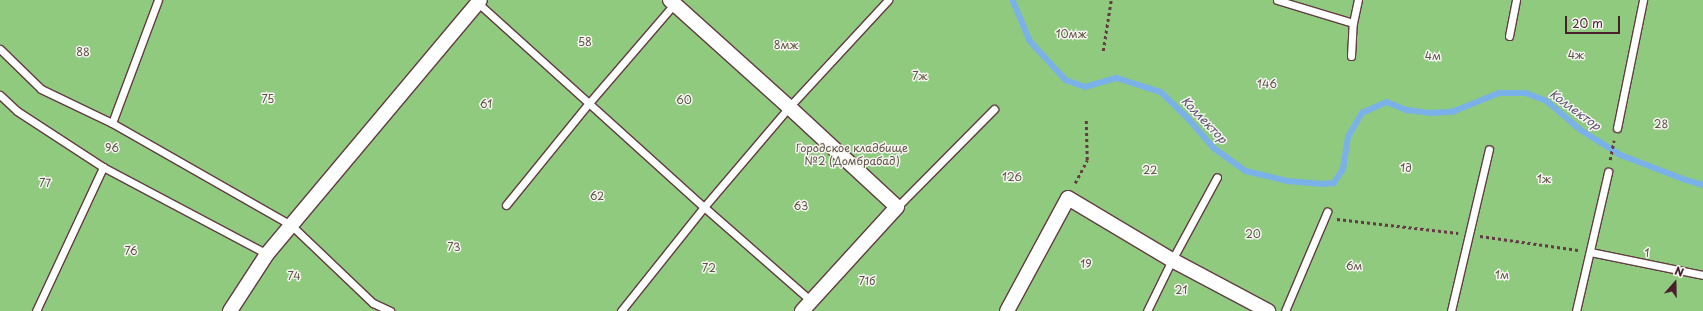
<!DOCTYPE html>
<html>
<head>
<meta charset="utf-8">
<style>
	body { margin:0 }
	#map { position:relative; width:1703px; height:311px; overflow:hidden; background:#ece0c1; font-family:"Playpen Sans",sans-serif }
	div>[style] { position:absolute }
	.green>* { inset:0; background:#8fca7f; transform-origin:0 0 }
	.stream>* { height:5.5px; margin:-2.75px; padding:0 2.75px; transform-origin:2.75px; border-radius:2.75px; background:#7bb1e9 }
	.path>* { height:2.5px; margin-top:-1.25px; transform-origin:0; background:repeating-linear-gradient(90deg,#623c42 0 3px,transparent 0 6px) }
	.roads { filter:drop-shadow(1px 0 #623c42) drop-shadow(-1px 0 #623c42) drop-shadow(0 1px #623c42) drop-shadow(0 -1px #623c42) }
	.lane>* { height:7px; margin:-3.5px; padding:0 3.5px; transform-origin:3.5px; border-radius:3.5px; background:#fff }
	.street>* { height:14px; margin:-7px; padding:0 7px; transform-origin:7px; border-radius:7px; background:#fff }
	span { translate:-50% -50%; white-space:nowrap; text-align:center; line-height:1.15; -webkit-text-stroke:3px #f6f6f2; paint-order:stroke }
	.park-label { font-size:11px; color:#5f5244 }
	.water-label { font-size:12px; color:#5b526e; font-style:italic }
	.north { position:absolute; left:1655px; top:263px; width:40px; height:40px; -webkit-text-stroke:3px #f6f6f2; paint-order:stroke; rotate:20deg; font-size:11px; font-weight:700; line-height:16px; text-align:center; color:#4a1f2b }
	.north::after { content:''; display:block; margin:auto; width:14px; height:18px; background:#4a1f2b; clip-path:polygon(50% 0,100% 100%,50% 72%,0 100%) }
	.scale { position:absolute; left:1565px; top:16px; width:55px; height:18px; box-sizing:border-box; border:2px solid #4a1f2b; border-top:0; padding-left:5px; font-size:12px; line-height:14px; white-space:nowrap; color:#4a1f2b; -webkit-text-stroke:3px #f6f6f2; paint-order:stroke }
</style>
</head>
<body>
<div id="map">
	<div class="green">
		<i style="left:0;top:0;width:1703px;height:311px"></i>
	</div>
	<div class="stream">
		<i style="left:1013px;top:0;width:44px;rotate:67.5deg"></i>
		<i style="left:1030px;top:41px;width:53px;rotate:47.3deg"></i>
		<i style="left:1066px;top:80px;width:20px;rotate:20deg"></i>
		<i style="left:1085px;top:87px;width:33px;rotate:-16deg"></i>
		<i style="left:1117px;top:78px;width:46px;rotate:17.7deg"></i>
		<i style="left:1161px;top:92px;width:37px;rotate:44deg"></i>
		<i style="left:1188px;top:118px;width:40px;rotate:49deg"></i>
		<i style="left:1214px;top:148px;width:39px;rotate:36deg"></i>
		<i style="left:1246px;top:171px;width:43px;rotate:13.4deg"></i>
		<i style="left:1288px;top:181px;width:34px;rotate:5deg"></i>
		<i style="left:1322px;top:184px;width:12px;rotate:-5deg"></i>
		<i style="left:1334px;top:183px;width:17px;rotate:-57deg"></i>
		<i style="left:1343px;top:169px;width:32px;rotate:-81deg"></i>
		<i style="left:1348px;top:137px;width:28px;rotate:-60deg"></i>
		<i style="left:1362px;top:113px;width:27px;rotate:-24deg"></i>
		<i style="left:1387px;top:102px;width:22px;rotate:22deg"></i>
		<i style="left:1407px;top:110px;width:23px;rotate:7deg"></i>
		<i style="left:1430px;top:113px;width:22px;rotate:-3deg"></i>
		<i style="left:1452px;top:112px;width:51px;rotate:-22deg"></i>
		<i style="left:1499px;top:93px;width:27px"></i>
		<i style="left:1526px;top:93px;width:22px;rotate:21deg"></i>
		<i style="left:1547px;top:101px;width:45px;rotate:40.5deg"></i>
		<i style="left:1581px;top:130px;width:47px;rotate:32deg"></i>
		<i style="left:1621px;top:155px;width:70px;rotate:21deg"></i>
		<i style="left:1686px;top:180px;width:18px;rotate:16deg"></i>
	</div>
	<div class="path">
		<i style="left:1103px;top:51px;width:52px;rotate:-81.1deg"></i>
		<i style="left:1610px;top:160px;width:20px;rotate:-79deg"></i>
		<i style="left:1075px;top:183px;width:26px;rotate:-62deg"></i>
		<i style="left:1087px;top:160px;width:42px;rotate:-91.4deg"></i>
		<i style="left:1337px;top:219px;width:122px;rotate:6.6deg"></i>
		<i style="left:1480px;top:236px;width:99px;rotate:8.1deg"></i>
	</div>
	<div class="roads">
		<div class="lane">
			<i style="left:1277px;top:0;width:79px;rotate:16.8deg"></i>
			<i style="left:478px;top:3px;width:304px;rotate:42.1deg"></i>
			<i style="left:704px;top:207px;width:142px;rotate:41.3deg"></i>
			<i style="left:1509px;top:36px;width:37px;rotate:-79deg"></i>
			<i style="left:0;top:49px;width:57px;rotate:44.3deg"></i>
			<i style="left:41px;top:89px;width:79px;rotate:25.6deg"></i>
			<i style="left:112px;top:123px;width:206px;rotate:29.7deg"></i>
			<i style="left:291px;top:225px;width:113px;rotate:43.6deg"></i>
			<i style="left:373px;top:303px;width:19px;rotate:25deg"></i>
			<i style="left:1351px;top:56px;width:33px;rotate:-87deg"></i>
			<i style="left:1353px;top:23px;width:24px;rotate:-78deg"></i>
			<i style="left:0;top:95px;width:23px;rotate:43deg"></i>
			<i style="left:17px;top:111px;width:103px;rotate:33.1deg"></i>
			<i style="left:103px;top:167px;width:186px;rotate:27.9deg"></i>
			<i style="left:112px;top:123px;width:131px;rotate:-69.5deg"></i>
			<i style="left:1617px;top:128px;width:131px;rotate:-78.5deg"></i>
			<i style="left:506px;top:205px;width:132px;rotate:-50.9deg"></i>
			<i style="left:589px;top:103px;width:132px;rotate:-49.3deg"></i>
			<i style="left:897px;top:207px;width:138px;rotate:-45.3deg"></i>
			<i style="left:1590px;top:252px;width:115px;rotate:11.5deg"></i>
			<i style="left:36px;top:311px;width:159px;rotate:-65deg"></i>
			<i style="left:621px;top:311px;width:133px;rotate:-51.4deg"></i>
			<i style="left:704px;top:207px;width:131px;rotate:-49.6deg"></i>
			<i style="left:789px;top:107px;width:146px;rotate:-47.2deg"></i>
			<i style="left:1147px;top:311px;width:57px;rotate:-63.9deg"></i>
			<i style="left:1172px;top:260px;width:94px;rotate:-61.5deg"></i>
			<i style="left:1285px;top:311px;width:108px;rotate:-67deg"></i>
			<i style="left:1451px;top:311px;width:166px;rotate:-76.8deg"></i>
			<i style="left:1576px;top:311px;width:143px;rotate:-77deg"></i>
		</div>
		<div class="street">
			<i style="left:670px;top:0;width:160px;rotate:42deg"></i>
			<i style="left:789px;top:107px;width:147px;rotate:42.8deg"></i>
			<i style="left:897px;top:207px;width:141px;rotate:132.4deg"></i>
			<i style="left:230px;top:311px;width:68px;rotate:-57deg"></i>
			<i style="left:267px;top:254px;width:331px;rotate:-50deg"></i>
			<i style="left:1007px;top:311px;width:128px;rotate:-61.6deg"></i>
			<i style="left:1068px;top:198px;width:121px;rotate:30.8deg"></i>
			<i style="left:1172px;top:260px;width:109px;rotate:28deg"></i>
		</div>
	</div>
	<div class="park-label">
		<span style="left:1071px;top:34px">10мж</span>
		<span style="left:585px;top:42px">58</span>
		<span style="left:786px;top:45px">8мж</span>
		<span style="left:83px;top:52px">88</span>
		<span style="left:1576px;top:55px">4ж</span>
		<span style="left:1433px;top:56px">4м</span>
		<span style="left:920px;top:76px">7ж</span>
		<span style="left:1267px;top:84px">146</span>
		<span style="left:268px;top:99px">75</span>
		<span style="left:684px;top:100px">60</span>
		<span style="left:486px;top:104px">61</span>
		<span style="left:1661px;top:124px">28</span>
		<span style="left:112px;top:148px">96</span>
		<span style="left:852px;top:155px">Городское кладбище<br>№2 (Домбрабад)</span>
		<span style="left:1406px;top:168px">1д</span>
		<span style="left:1150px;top:170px">22</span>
		<span style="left:1012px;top:177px">126</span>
		<span style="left:1544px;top:179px">1ж</span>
		<span style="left:45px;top:183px">77</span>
		<span style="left:597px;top:196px">62</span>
		<span style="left:801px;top:206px">63</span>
		<span style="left:1253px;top:234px">20</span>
		<span style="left:454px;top:247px">73</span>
		<span style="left:131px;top:251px">76</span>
		<span style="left:1647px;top:253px">1</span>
		<span style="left:1086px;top:264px">19</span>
		<span style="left:1354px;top:266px">6м</span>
		<span style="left:709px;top:268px">72</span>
		<span style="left:1502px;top:275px">1м</span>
		<span style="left:294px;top:276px">74</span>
		<span style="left:867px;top:281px">71б</span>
		<span style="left:1181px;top:290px">21</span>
	</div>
	<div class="water-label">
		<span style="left:1575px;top:110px;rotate:36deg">Коллектор</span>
		<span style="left:1204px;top:120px;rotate:46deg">Коллектор</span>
	</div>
	<div class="north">N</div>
	<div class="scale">20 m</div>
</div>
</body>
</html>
